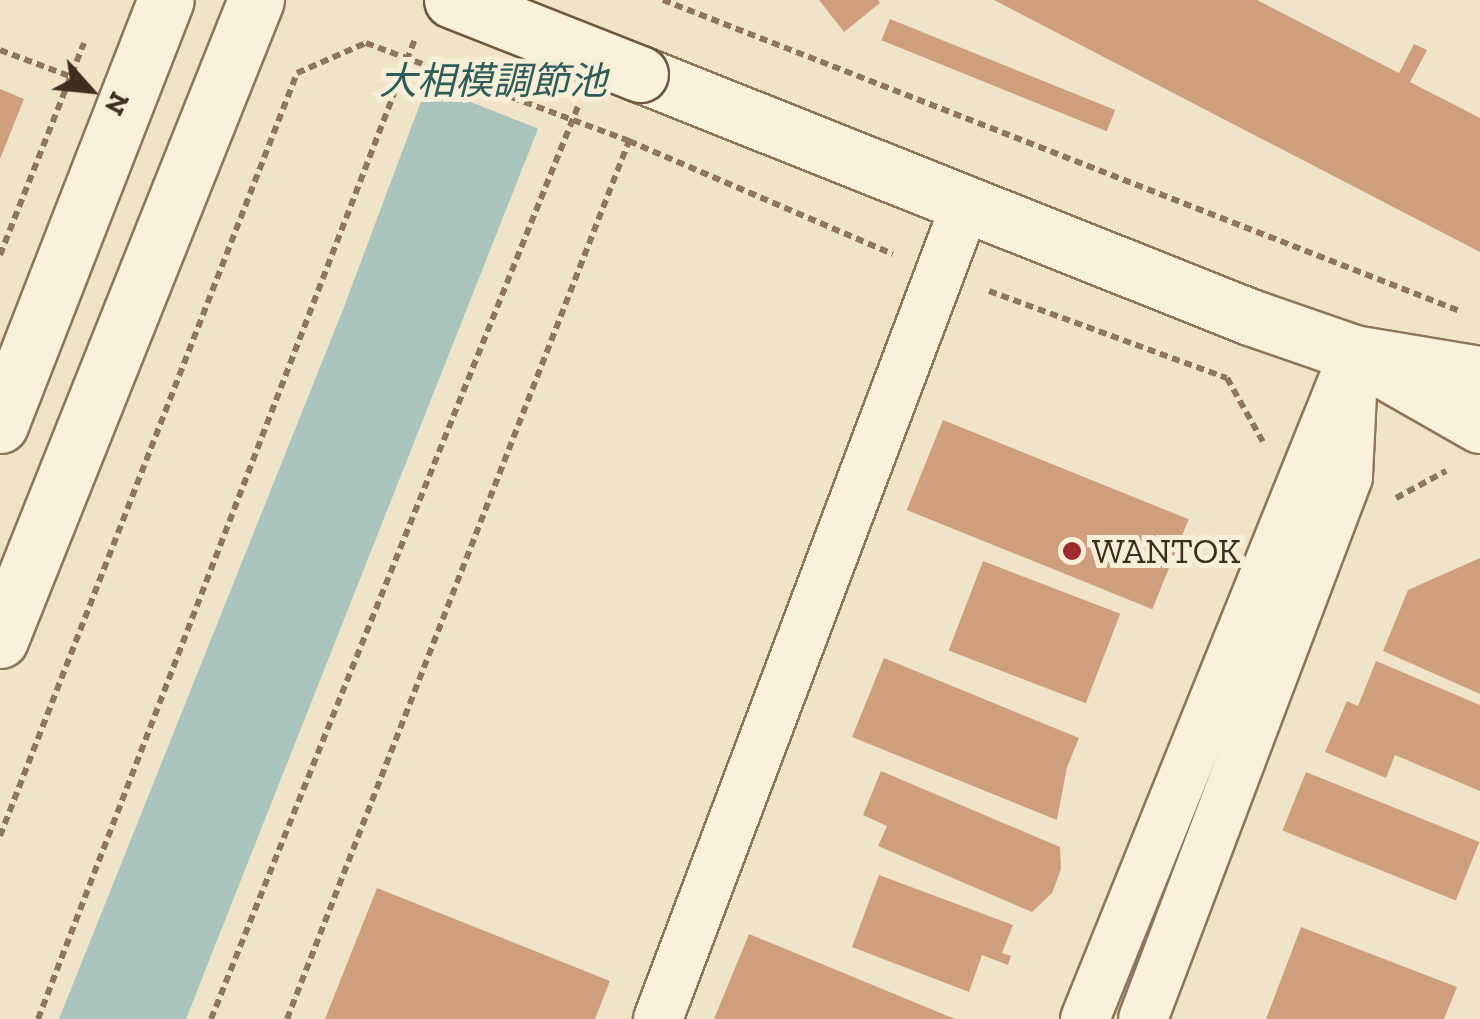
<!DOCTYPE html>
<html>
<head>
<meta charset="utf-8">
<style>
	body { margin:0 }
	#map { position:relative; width:1480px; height:1019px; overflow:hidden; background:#f0e4c8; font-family:"Zilla Slab","Noto Sans JP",serif }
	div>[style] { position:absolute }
	.water>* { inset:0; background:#a9c4bc }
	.pier>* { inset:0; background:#f0e4c8 }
	.building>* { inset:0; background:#cf9f7d; transform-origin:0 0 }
	.path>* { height:6px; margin-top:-3px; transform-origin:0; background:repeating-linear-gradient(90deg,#8d765c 0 8px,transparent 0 13px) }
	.roads { filter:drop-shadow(2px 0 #8d765c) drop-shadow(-2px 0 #8d765c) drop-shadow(0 2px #8d765c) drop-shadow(0 -2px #8d765c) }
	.street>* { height:48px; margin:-24px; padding:0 24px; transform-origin:24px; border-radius:24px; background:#faf1dc }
	.secondary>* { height:55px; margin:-27.5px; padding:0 27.5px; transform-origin:27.5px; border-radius:27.5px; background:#faf1dc }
	.path-bridge>* { height:6px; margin-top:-3px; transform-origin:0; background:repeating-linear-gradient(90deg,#8d765c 0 8px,transparent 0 13px) }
	.bridges { filter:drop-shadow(2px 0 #6f573f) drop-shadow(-2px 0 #6f573f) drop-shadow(0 2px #6f573f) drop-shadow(0 -2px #6f573f) }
	.secondary-bridge>* { height:55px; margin:-27.5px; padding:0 27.5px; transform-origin:27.5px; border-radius:27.5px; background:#faf1dc }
	.dots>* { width:28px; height:28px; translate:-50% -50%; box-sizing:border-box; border:5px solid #f7eed8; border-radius:50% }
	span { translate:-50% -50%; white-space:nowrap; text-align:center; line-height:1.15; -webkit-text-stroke:10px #f7eed8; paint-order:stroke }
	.poi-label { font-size:35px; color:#3d2e20 }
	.left { translate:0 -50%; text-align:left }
	.water-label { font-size:38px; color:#2f5d5a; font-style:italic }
	.north { position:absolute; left:40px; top:40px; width:100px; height:100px; -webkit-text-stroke:8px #f7eed8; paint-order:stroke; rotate:117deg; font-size:28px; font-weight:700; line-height:40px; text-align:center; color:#3d2e20 }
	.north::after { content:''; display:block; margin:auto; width:35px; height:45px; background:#3d2e20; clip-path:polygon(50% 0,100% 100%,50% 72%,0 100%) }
</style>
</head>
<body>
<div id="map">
	<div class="water">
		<i style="clip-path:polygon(459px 0,589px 0,186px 1019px,59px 1019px,344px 307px)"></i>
	</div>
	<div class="pier">
		<i style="clip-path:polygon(453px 0,594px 0,544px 131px,422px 83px)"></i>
	</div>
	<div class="building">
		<i style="clip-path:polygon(819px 0,878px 0,880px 3px,844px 32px)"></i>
		<i style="clip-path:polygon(994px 0,1257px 0,1399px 73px,1414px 44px,1427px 50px,1410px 82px,1480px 118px,1480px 252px)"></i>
		<i style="left:890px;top:19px;width:243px;height:23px;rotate:22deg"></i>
		<i style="clip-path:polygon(0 89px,24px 99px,0 159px)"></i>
		<i style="left:943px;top:420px;width:265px;height:97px;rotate:22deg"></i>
		<i style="clip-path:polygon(1480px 558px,1480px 694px,1383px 651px,1408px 590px)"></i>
		<i style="left:983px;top:561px;width:147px;height:96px;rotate:21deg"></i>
		<i style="clip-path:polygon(884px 658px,1079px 738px,1067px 767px,1057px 820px,852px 737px)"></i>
		<i style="clip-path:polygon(1376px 661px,1480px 705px,1480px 791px,1395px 755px,1386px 778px,1325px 752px,1347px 701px,1358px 706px)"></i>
		<i style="clip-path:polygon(881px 771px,1060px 847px,1061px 869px,1052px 893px,1032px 912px,878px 846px,887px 826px,863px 815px)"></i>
		<i style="left:1306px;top:772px;width:187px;height:63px;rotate:22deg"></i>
		<i style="clip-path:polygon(879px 875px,1013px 925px,1002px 953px,1011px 956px,1008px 965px,982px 955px,969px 992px,852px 947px)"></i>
		<i style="clip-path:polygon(377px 888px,610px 981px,595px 1019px,325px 1019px)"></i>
		<i style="clip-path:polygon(1301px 927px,1457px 987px,1444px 1019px,1266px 1019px)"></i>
		<i style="clip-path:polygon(749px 934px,955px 1019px,714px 1019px)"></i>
	</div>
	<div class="path">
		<i style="left:663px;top:0;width:856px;rotate:21.32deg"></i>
		<i style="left:0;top:50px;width:74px;rotate:20.6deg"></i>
		<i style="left:0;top:255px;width:228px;rotate:-68.4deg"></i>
		<i style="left:989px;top:291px;width:253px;rotate:20.1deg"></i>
		<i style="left:1227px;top:378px;width:73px;rotate:60.6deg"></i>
		<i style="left:1396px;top:498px;width:57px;rotate:-28.4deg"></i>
		<i style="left:0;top:836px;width:819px;rotate:-68.73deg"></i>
		<i style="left:297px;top:73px;width:75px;rotate:-23.5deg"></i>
		<i style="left:38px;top:1019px;width:1050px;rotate:-68.96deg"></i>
		<i style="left:211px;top:1019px;width:984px;rotate:-68.1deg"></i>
		<i style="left:287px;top:1019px;width:942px;rotate:-68.72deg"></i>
		<i style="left:629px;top:141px;width:287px;rotate:23.2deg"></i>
	</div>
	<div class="roads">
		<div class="street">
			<i style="left:658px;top:1019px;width:871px;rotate:-69.3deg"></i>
			<i style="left:1085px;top:1019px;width:718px;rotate:-68.01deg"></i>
			<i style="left:1354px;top:353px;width:124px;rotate:92.8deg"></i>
			<i style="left:1348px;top:477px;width:579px;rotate:110.72deg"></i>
		</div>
		<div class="secondary">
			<i style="left:640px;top:74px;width:657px;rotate:21.72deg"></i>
			<i style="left:1250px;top:317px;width:110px;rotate:19.1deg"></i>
			<i style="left:1354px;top:353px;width:128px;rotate:9.5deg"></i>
			<i style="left:1387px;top:372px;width:107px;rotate:29.7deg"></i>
			<i style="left:0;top:425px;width:456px;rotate:-68.7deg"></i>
			<i style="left:0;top:640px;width:689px;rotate:-68.2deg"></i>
		</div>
	</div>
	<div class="path-bridge">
		<i style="left:366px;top:43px;width:281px;rotate:20.4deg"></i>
	</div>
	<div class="bridges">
		<div class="secondary-bridge">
			<i style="left:452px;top:0;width:202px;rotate:21.5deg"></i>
		</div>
	</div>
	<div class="dots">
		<i style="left:1072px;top:551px;background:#9e2a2b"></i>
	</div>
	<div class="poi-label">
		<span class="left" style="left:1092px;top:551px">WANTOK</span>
	</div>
	<div class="water-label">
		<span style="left:493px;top:82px">大相模調節池</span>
	</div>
	<div class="north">N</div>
</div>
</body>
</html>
